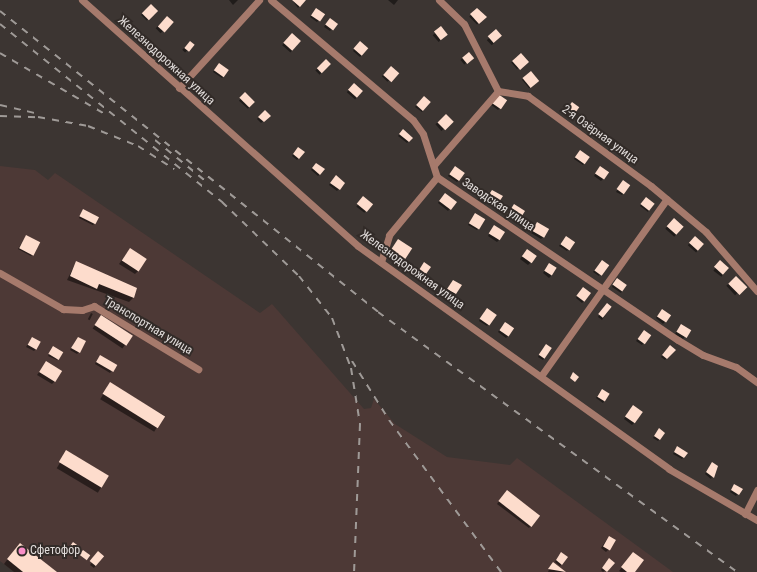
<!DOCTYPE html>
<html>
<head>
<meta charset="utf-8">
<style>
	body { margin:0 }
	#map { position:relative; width:757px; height:572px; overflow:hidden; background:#3c3532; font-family:"Roboto Condensed",sans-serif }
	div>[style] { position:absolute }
	.industrial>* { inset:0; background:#4d3936 }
	.shadow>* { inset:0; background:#0007; transform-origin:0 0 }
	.building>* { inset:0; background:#fddccc; transform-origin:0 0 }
	.minor>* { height:7px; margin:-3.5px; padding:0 3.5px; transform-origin:3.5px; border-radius:3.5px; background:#a67a6c }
	.rail>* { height:2px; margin-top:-1px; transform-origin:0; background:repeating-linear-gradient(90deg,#9f9a97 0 7px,transparent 0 14px) }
	.dots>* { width:11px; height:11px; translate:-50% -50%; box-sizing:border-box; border:2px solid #322b28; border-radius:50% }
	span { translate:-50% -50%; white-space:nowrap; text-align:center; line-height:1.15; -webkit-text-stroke:4px #322b28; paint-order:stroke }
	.street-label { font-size:12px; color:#e2dddb }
	.poi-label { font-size:12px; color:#e2dddb }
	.left { translate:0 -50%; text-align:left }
</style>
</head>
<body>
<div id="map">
	<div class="industrial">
		<i style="clip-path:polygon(0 166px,35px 170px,48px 180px,55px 173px,260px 313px,272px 304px,364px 409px,371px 408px,374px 399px,395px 424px,447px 457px,510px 465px,517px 458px,673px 572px,14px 572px,0 561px)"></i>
	</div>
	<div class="shadow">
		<i style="clip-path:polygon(229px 0,238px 0,233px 5px)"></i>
		<i style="clip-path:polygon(292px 0,304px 0,298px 8px)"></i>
		<i style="clip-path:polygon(388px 0,398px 0,394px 5px)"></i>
		<i style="left:151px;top:5px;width:8px;height:14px;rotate:45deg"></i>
		<i style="left:477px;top:9px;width:11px;height:11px;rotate:45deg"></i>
		<i style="clip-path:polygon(315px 11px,323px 15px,317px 22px,310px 17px)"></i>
		<i style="left:167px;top:17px;width:7px;height:16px;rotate:45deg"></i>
		<i style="clip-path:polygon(328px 21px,336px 24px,330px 31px,324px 27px)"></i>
		<i style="left:441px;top:28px;width:9px;height:11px;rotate:49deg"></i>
		<i style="left:496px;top:31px;width:7px;height:13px;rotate:45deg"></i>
		<i style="left:292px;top:34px;width:11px;height:15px;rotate:41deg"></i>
		<i style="left:190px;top:42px;width:4px;height:11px;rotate:45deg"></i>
		<i style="clip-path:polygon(358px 45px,362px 55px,360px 57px,353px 51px)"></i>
		<i style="left:469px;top:53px;width:6px;height:11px;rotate:51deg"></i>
		<i style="left:521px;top:54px;width:9px;height:13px;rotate:49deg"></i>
		<i style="left:326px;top:60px;width:6px;height:15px;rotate:45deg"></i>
		<i style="clip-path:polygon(217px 66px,224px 76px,222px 78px,213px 72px)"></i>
		<i style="left:391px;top:67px;width:8px;height:13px;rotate:45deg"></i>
		<i style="left:531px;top:72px;width:11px;height:12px;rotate:49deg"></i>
		<i style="left:354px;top:84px;width:11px;height:11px;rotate:41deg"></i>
		<i style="left:245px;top:94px;width:12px;height:9px;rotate:42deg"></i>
		<i style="clip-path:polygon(496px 97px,500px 108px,498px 110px,490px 104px)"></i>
		<i style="clip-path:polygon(422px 99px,430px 102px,422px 112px,415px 107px)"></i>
		<i style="clip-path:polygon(571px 105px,573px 115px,571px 117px,565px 112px)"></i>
		<i style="clip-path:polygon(265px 111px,269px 116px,261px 123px,257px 119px)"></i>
		<i style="left:446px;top:115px;width:9px;height:14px;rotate:49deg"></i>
		<i style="clip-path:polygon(403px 131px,412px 138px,407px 143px,398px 136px)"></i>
		<i style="clip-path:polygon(297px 150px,299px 158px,297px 160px,292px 156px)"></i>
		<i style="clip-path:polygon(578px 153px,589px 157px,583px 165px,574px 159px)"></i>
		<i style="clip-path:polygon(316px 164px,320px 174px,318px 176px,311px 170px)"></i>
		<i style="clip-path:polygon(453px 169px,459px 180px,457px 182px,448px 176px)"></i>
		<i style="clip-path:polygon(599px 169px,603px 179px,601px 181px,594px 176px)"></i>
		<i style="clip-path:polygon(334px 178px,344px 183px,337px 191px,329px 185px)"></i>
		<i style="clip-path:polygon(622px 183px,629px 185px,622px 195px,616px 192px)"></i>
		<i style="left:492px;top:191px;width:11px;height:12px;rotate:34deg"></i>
		<i style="clip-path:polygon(443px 196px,455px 202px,448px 211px,438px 203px)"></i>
		<i style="left:363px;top:198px;width:10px;height:11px;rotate:37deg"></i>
		<i style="clip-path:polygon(644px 200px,649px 210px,648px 212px,640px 206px)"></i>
		<i style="clip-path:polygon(512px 207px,524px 211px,516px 222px,506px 217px)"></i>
		<i style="left:83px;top:210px;width:16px;height:9px;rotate:27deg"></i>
		<i style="clip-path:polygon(473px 216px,478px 228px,477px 230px,468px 225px)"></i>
		<i style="left:674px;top:219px;width:12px;height:13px;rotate:42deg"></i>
		<i style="clip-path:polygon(537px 223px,543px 237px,541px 239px,531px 233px)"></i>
		<i style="clip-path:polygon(493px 228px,499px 240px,497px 242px,488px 236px)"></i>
		<i style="clip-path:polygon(26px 236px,33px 254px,31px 256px,18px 249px)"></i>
		<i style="left:695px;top:237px;width:11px;height:11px;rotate:41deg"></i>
		<i style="clip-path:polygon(564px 239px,574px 242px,567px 251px,559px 246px)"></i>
		<i style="clip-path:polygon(396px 243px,403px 260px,400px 263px,388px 255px)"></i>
		<i style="clip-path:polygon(130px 249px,138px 271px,135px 274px,119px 264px)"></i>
		<i style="clip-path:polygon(526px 252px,530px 263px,528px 265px,520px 259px)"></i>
		<i style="clip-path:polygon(76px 262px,136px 289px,133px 298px,129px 302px,67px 280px)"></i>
		<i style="left:720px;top:262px;width:10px;height:11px;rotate:37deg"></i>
		<i style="clip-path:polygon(600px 263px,600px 274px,599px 276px,593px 272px)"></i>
		<i style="clip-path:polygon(423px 265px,429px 267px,423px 275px,418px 272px)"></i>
		<i style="clip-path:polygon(548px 266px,551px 276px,549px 278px,543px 273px)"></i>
		<i style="left:736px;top:277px;width:13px;height:13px;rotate:48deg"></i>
		<i style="clip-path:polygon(615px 281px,622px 291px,621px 293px,612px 287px)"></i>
		<i style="clip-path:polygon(452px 283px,460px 286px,453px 296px,446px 291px)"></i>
		<i style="clip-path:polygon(582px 290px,584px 301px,582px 303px,576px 298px)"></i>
		<i style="clip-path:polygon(605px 306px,611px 307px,602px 320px,598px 317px)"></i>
		<i style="clip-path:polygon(485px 311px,495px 316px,487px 326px,479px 321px)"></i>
		<i style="clip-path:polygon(661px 312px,670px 316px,663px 324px,656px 318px)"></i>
		<i style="left:91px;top:313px;width:2px;height:7px;rotate:27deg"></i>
		<i style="left:101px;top:316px;width:36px;height:15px;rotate:34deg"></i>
		<i style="clip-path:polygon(503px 325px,508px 336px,506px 338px,498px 332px)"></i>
		<i style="clip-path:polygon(680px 327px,689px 331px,683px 339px,675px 334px)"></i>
		<i style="clip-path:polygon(642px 333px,649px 336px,642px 345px,636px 341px)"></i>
		<i style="clip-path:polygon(32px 338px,36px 349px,34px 351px,26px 347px)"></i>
		<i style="clip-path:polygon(76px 340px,79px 352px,77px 354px,70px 350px)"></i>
		<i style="clip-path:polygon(670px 346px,674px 350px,665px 360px,661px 357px)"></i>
		<i style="clip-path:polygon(544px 347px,551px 348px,543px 360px,538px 357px)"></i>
		<i style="clip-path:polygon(53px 348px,58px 359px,57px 360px,48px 356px)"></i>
		<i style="clip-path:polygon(98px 358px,116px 366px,110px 373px,95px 364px)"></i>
		<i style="clip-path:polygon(46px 363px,55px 381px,52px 384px,37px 375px)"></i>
		<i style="left:110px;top:383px;width:63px;height:19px;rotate:31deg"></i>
		<i style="clip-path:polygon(600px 392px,604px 401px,603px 403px,596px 398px)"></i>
		<i style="clip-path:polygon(632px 408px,634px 423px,632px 425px,624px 419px)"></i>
		<i style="clip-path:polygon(658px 431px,659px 440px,658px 441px,653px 438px)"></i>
		<i style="clip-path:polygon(676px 449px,686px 453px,682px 459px,673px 454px)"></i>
		<i style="left:67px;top:451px;width:48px;height:20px;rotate:31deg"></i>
		<i style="clip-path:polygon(711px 465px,716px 467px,711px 479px,705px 474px)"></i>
		<i style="clip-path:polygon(733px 487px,741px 490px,736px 496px,730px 492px)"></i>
		<i style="clip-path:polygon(504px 495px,539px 516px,529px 528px,497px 504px)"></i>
		<i style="clip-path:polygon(607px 539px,608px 550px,606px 552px,601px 548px)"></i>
		<i style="clip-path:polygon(71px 545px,78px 548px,73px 554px,67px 550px)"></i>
		<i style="clip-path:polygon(16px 548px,55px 572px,14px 572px,4px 564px)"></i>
		<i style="left:99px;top:553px;width:5px;height:15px;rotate:37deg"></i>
		<i style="clip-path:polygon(559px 555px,562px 564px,560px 566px,555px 562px)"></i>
		<i style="clip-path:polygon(631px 556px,634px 572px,621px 572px,619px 571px)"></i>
		<i style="clip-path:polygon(608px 561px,614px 563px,603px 572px,601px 570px)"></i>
		<i style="clip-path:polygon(551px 565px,564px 572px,548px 572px)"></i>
	</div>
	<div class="building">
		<i style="clip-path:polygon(292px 0,306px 0,300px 7px)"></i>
		<i style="left:151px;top:4px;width:10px;height:13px;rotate:45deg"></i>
		<i style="left:316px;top:8px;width:11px;height:9px;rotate:34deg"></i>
		<i style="clip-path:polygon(477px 8px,487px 17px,479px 24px,470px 14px)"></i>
		<i style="left:167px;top:16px;width:9px;height:14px;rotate:41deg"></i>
		<i style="left:330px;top:18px;width:10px;height:8px;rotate:37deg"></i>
		<i style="left:441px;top:26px;width:11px;height:9px;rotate:52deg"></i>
		<i style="left:496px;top:29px;width:9px;height:11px;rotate:49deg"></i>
		<i style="left:292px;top:33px;width:12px;height:13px;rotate:42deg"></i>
		<i style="left:190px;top:41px;width:6px;height:9px;rotate:39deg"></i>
		<i style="left:360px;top:41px;width:11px;height:10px;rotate:41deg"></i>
		<i style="left:469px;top:52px;width:8px;height:9px;rotate:50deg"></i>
		<i style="left:521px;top:53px;width:12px;height:12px;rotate:48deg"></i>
		<i style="left:326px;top:59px;width:7px;height:13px;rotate:45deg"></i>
		<i style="left:219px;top:63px;width:12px;height:9px;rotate:35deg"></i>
		<i style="left:391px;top:66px;width:11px;height:12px;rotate:41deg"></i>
		<i style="left:531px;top:71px;width:13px;height:11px;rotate:51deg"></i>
		<i style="left:354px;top:83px;width:12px;height:9px;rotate:42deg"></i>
		<i style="left:245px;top:92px;width:14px;height:8px;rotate:45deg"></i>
		<i style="left:498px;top:94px;width:11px;height:11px;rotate:34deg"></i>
		<i style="left:424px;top:96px;width:9px;height:12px;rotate:41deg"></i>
		<i style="left:572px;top:102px;width:9px;height:10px;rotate:36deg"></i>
		<i style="clip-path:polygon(265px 110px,271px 116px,264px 122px,258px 117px)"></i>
		<i style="left:446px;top:114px;width:11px;height:12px;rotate:45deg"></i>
		<i style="clip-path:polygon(403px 129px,413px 138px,409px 142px,399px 134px)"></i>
		<i style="clip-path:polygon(298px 147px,305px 152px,299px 159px,293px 154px)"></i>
		<i style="left:580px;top:150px;width:12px;height:9px;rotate:35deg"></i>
		<i style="clip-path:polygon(316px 163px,325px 169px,320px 175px,312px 168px)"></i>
		<i style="left:455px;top:166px;width:12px;height:10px;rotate:35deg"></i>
		<i style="left:600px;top:166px;width:11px;height:9px;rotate:34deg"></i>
		<i style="clip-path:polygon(336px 175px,345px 183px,340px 190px,330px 183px)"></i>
		<i style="left:623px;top:180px;width:9px;height:11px;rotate:36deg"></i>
		<i style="clip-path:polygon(492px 190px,503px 196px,497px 205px,486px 199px)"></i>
		<i style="left:445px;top:193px;width:15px;height:10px;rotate:37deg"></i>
		<i style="left:363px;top:196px;width:13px;height:10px;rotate:39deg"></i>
		<i style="left:646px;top:197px;width:11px;height:9px;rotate:38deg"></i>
		<i style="left:514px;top:204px;width:13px;height:13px;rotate:32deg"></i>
		<i style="left:83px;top:209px;width:18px;height:8px;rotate:27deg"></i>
		<i style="left:475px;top:213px;width:12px;height:12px;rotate:31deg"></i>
		<i style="left:674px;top:218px;width:13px;height:11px;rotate:42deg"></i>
		<i style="left:537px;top:222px;width:14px;height:10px;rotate:30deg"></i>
		<i style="left:494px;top:225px;width:13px;height:10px;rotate:32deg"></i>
		<i style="left:26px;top:235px;width:16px;height:15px;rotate:27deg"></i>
		<i style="left:566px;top:236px;width:11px;height:10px;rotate:34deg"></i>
		<i style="left:695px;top:236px;width:12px;height:9px;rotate:42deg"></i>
		<i style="left:398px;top:239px;width:17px;height:15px;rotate:33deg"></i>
		<i style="left:130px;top:248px;width:20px;height:15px;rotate:33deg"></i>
		<i style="left:527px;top:249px;width:12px;height:9px;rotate:35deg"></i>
		<i style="left:602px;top:260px;width:9px;height:13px;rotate:36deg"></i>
		<i style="left:720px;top:260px;width:12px;height:9px;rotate:42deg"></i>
		<i style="clip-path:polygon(76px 261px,137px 288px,134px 298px,99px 284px,97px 289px,70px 276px)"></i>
		<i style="clip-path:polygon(424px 262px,431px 267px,426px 274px,419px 270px)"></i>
		<i style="left:549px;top:263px;width:9px;height:9px;rotate:32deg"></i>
		<i style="left:736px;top:276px;width:16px;height:11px;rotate:45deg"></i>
		<i style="left:617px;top:278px;width:12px;height:8px;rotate:35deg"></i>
		<i style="clip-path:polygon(453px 280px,462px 285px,456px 294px,447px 289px)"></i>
		<i style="left:583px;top:287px;width:10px;height:11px;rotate:37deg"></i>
		<i style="left:607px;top:303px;width:6px;height:14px;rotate:39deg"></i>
		<i style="left:487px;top:308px;width:12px;height:13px;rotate:35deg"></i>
		<i style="left:662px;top:309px;width:11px;height:9px;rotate:34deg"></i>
		<i style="left:101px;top:315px;width:38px;height:12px;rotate:33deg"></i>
		<i style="left:505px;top:322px;width:11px;height:10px;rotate:34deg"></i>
		<i style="left:681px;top:324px;width:12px;height:9px;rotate:31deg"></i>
		<i style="left:644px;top:330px;width:9px;height:11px;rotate:36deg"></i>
		<i style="left:32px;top:337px;width:10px;height:9px;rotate:29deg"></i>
		<i style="clip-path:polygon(78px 337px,86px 341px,80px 353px,71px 348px)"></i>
		<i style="left:546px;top:344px;width:7px;height:13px;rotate:34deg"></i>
		<i style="clip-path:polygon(670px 345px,676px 350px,667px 359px,662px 355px)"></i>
		<i style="left:53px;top:346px;width:12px;height:9px;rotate:31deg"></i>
		<i style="left:100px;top:355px;width:20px;height:8px;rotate:30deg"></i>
		<i style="left:46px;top:361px;width:19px;height:13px;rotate:32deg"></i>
		<i style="clip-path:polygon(573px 372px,579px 377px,575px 382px,570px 378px)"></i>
		<i style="left:110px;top:382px;width:65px;height:14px;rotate:32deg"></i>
		<i style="left:602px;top:389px;width:9px;height:9px;rotate:32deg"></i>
		<i style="left:633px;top:405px;width:12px;height:14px;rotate:35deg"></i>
		<i style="clip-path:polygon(659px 428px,665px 433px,660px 440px,654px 436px)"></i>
		<i style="clip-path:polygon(677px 446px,688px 453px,684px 458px,674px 452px)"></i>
		<i style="left:66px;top:450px;width:50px;height:14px;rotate:31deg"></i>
		<i style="clip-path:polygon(712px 462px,718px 466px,714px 478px,706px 472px)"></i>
		<i style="clip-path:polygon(734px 484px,743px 489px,739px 495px,731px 490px)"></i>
		<i style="left:507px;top:490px;width:42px;height:14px;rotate:38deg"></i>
		<i style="left:609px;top:536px;width:8px;height:12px;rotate:30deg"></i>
		<i style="left:73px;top:542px;width:9px;height:8px;rotate:36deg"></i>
		<i style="clip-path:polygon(20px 543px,57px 572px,23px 572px,7px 559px)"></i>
		<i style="left:83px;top:550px;width:9px;height:6px;rotate:36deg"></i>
		<i style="left:98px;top:551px;width:8px;height:13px;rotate:40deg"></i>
		<i style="clip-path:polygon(561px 552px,568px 557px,562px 565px,556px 560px)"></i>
		<i style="clip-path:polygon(633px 552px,644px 560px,635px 572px,627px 572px,621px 567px)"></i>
		<i style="clip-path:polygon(609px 558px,615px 563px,607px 572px,602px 568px)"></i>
		<i style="clip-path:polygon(553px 562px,566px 572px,548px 569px)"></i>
	</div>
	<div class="minor">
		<i style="left:82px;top:0;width:370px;rotate:41.7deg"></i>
		<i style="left:358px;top:246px;width:383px;rotate:35.6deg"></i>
		<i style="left:669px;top:469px;width:102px;rotate:30.1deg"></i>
		<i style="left:271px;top:0;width:186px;rotate:40.2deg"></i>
		<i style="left:413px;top:120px;width:17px;rotate:54deg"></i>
		<i style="left:423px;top:134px;width:45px;rotate:72deg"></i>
		<i style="left:437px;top:177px;width:291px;rotate:34.1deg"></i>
		<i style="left:678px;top:340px;width:29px;rotate:31deg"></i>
		<i style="left:703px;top:355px;width:35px;rotate:20deg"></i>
		<i style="left:736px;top:367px;width:26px;rotate:36deg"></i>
		<i style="left:439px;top:0;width:35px;rotate:44deg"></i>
		<i style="left:464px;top:24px;width:75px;rotate:63.1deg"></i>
		<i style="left:498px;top:91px;width:30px;rotate:9deg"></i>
		<i style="left:528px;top:96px;width:152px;rotate:36.2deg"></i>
		<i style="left:651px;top:186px;width:72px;rotate:39.9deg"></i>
		<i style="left:706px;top:232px;width:78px;rotate:49.2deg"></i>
		<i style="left:179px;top:88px;width:119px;rotate:-47.7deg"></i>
		<i style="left:434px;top:165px;width:98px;rotate:-49.1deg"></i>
		<i style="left:381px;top:262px;width:28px;rotate:-73deg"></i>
		<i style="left:389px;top:235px;width:75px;rotate:-50.4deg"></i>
		<i style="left:0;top:273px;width:73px;rotate:29.7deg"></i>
		<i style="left:63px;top:309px;width:19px;rotate:3deg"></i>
		<i style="left:82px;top:310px;width:13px;rotate:-18deg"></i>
		<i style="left:94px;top:306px;width:122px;rotate:31.2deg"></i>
		<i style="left:541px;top:376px;width:217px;rotate:-54.6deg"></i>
		<i style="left:745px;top:514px;width:27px;rotate:-63deg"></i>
	</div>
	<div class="rail">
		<i style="left:0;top:11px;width:483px;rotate:38.5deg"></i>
		<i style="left:378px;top:312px;width:443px;rotate:35.9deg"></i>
		<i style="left:0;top:24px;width:285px;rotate:38.7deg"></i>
		<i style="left:222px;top:202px;width:107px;rotate:43.9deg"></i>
		<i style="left:299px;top:276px;width:53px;rotate:51.8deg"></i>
		<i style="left:332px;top:318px;width:53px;rotate:69.2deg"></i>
		<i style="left:351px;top:368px;width:57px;rotate:80.9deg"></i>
		<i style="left:360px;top:424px;width:148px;rotate:92.3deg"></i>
		<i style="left:0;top:53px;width:121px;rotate:30.2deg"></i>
		<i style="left:0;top:105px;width:35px;rotate:13deg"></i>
		<i style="left:0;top:116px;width:38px;rotate:2deg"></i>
		<i style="left:38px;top:117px;width:51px;rotate:10.2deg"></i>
		<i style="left:88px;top:126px;width:54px;rotate:21.8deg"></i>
		<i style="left:138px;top:146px;width:43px;rotate:32.6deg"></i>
		<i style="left:155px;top:140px;width:68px;rotate:39.1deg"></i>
		<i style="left:352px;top:361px;width:70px;rotate:57.9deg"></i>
		<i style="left:389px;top:420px;width:189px;rotate:53.6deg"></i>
	</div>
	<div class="dots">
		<i style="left:22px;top:551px;background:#f98fc8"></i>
	</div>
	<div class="street-label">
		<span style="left:166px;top:61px;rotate:42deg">Железнодорожная улица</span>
		<span style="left:600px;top:135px;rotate:36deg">2-я Озёрная улица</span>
		<span style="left:498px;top:205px;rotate:34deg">Заводская улица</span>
		<span style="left:412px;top:270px;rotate:36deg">Железнодорожная улица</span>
		<span style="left:148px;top:326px;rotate:31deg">Транспортная улица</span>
	</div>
	<div class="poi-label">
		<span class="left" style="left:30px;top:551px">Сфетофор</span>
	</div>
</div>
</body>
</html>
